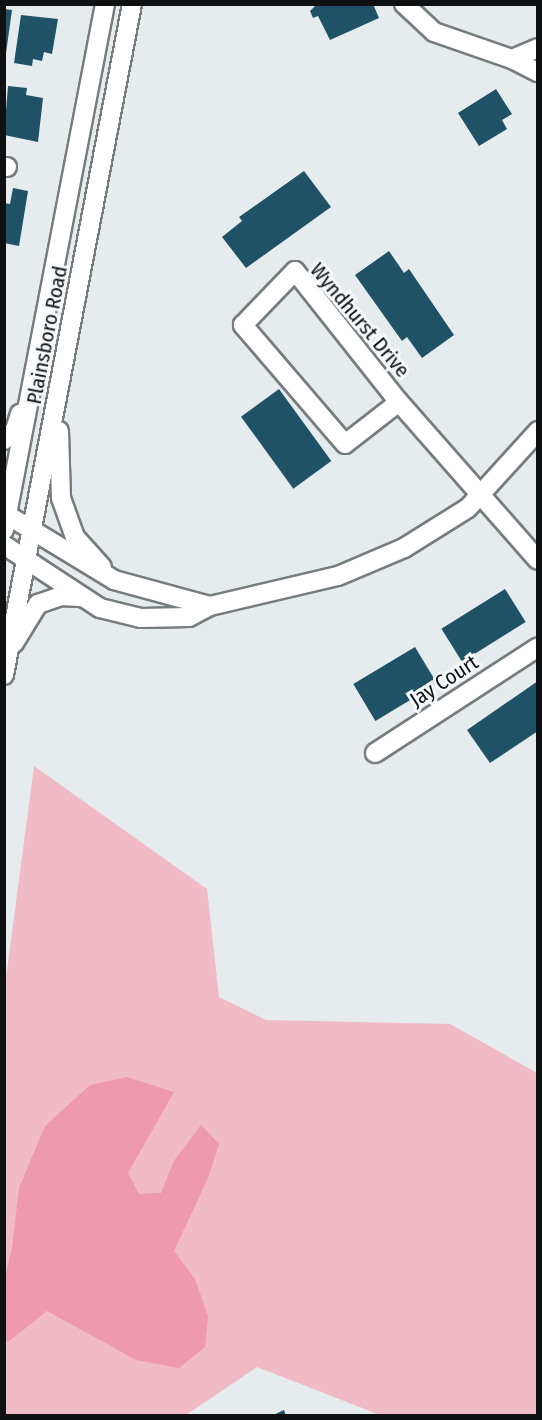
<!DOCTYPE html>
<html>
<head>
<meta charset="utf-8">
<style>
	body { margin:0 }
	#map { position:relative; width:542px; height:1420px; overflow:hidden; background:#e6ebed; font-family:"Fira Sans Condensed",sans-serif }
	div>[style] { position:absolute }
	.green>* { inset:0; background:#f0bbc6 }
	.water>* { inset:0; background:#ee99ae }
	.building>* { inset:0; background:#1f5266; transform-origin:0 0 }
	.roads { filter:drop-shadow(2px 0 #777c7e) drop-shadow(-2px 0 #777c7e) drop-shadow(0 2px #777c7e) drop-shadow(0 -2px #777c7e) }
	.minor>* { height:18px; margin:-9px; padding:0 9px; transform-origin:9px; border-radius:9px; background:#fff }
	span { translate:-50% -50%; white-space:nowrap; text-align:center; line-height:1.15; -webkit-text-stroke:6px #f4f8fb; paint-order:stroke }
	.street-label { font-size:21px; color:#0f1011 }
	.frame { position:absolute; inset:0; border:6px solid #0f1011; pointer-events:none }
</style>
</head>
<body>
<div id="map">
	<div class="green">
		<i style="clip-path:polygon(34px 766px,207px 889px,219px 997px,266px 1020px,450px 1024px,537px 1073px,538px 1415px,380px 1415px,257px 1367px,186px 1415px,5px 1415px,4px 993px)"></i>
	</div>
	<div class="water">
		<i style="clip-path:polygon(127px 1077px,174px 1092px,128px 1173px,139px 1194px,161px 1193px,174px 1161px,201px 1125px,219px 1144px,208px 1178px,174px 1251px,195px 1279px,208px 1316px,205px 1347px,179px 1368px,136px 1360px,47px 1311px,8px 1342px,5px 1339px,5px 1277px,12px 1248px,19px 1188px,45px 1126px,90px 1085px)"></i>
	</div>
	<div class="building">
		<i style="clip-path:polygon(317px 4px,373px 4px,379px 18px,330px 40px,318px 16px,313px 18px,310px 11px)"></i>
		<i style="clip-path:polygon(4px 9px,12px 10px,6px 53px,4px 53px)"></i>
		<i style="clip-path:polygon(21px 15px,58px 19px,52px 54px,44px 52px,42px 61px,33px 59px,32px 66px,14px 63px)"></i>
		<i style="clip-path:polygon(8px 86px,27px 88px,26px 95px,43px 98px,38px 142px,4px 135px)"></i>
		<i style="clip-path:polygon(496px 89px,512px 114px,502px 120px,507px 129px,479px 146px,458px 113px)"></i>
		<i style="clip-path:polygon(304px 171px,331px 207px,246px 268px,222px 237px,242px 221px,239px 217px)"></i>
		<i style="clip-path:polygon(13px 188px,28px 191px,19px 246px,4px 243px,4px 203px,10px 204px)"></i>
		<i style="clip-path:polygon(389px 251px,404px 273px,409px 269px,454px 335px,422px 358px,407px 337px,402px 341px,355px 275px)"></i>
		<i style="left:279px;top:389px;width:89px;height:47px;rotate:54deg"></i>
		<i style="left:505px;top:589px;width:39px;height:75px;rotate:58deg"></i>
		<i style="left:415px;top:647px;width:43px;height:72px;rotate:59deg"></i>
		<i style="clip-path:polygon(538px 681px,538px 731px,490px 763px,467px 730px)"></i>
		<i style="clip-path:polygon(284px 1410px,286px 1416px,271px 1416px)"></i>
	</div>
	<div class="roads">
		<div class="minor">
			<i style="left:404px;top:4px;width:41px;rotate:43deg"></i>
			<i style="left:434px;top:32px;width:83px;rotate:19.1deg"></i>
			<i style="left:538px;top:48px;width:28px;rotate:157deg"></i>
			<i style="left:512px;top:59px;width:29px;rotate:27deg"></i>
			<i style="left:4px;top:167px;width:3px"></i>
			<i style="left:295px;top:271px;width:167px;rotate:51.6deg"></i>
			<i style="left:399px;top:402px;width:68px;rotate:142.1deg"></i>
			<i style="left:345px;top:444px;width:157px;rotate:-130.6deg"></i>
			<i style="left:243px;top:325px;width:75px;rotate:-46.1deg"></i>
			<i style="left:399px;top:402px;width:210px;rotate:48.7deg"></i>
			<i style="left:59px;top:431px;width:67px;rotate:88.3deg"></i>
			<i style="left:61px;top:498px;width:41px;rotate:70.3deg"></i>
			<i style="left:75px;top:537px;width:40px;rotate:48deg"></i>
			<i style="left:4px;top:440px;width:15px;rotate:-42deg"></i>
			<i style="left:15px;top:430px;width:17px;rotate:-73deg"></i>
			<i style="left:4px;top:513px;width:129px;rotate:31.3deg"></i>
			<i style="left:114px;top:580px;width:99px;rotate:15.2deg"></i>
			<i style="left:4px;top:530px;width:536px;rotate:-79.13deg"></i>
			<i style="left:4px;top:545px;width:115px;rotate:33.3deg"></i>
			<i style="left:100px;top:608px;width:42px;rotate:13.7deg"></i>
			<i style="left:141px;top:618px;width:48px;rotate:-1.2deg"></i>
			<i style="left:189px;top:617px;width:24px;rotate:-28deg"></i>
			<i style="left:210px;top:606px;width:131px;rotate:-13.2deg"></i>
			<i style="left:338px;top:576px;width:72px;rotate:-23deg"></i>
			<i style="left:404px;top:548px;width:75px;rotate:-32deg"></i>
			<i style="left:468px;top:508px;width:104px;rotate:-47.7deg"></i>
			<i style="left:14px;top:643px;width:46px;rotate:-58.4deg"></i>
			<i style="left:38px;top:604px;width:24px;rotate:-19deg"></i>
			<i style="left:61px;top:596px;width:22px;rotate:3deg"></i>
			<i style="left:4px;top:675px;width:683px;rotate:-79.2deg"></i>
			<i style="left:375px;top:753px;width:194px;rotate:-33deg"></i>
		</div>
	</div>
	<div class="street-label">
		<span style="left:360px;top:320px;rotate:50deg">Wyndhurst Drive</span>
		<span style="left:47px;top:335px;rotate:-79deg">Plainsboro Road</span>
		<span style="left:444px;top:681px;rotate:-33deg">Jay Court</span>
	</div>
	<div class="frame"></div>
</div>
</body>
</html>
